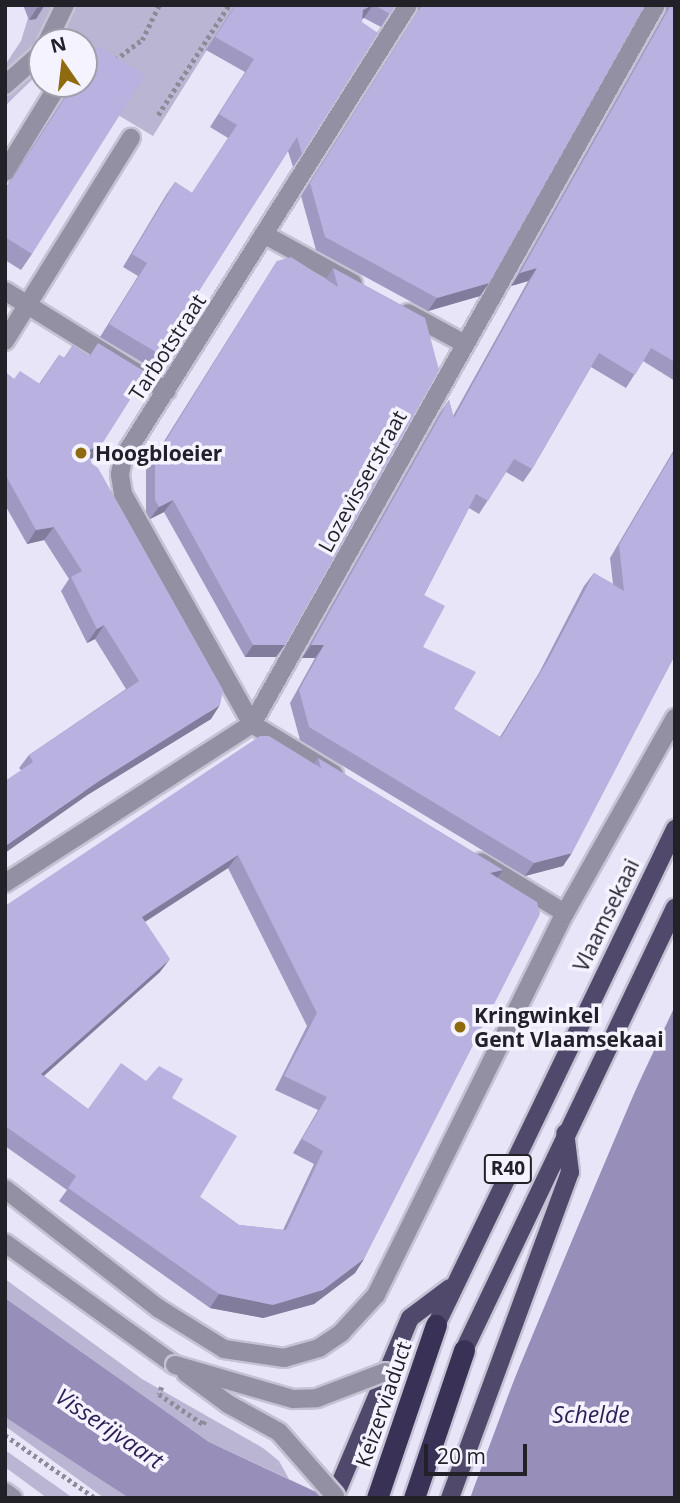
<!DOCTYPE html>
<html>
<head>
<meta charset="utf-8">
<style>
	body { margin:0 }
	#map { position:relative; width:680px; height:1503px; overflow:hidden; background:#e8e5f8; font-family:"Open Sans",sans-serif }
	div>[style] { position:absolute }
	.green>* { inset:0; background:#bab5d2 }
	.water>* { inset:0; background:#978eba }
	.pier>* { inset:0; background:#e8e5f8 }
	.path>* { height:4.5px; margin-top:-2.25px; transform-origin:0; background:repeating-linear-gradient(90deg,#8d8b98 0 3.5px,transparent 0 7px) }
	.roads { filter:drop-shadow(2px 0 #c4c2d3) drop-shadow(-2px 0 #c4c2d3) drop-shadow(0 2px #c4c2d3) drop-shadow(0 -2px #c4c2d3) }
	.minor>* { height:18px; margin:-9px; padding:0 9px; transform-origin:9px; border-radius:9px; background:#9490a4 }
	.major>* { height:18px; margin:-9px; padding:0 9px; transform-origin:9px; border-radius:9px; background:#50496b }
	.highway>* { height:21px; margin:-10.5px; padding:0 10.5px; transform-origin:10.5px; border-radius:10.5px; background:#393156 }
	.bridges { filter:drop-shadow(2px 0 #c4c2d3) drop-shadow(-2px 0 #c4c2d3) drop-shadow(0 2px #c4c2d3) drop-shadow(0 -2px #c4c2d3) }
	.minor-bridge>* { height:18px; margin:-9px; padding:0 9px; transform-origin:9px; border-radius:9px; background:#9490a4 }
	.wall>* { inset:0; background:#9f98c0 }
	.shaded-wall>* { inset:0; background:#827c9c }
	.building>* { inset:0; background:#b9b1df }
	.dots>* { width:19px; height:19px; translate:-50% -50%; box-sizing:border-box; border:4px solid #f5f3ff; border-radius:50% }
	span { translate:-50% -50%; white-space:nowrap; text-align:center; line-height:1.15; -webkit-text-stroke:7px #f5f3ff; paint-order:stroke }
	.shield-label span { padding:2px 5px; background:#f5f3ff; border:2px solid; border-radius:5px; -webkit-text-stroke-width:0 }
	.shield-label { font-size:19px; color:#222128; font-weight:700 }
	.street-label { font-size:21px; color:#222128 }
	.poi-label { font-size:21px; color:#222128; font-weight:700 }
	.left { translate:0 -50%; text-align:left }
	.water-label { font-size:23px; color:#2e1d54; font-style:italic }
	.frame { position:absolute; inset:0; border:7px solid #222128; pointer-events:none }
	.north { position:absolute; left:28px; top:28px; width:70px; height:70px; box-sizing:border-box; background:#f5f3ff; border:2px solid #a19fa9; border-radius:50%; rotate:346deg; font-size:19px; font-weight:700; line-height:28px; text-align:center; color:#222128 }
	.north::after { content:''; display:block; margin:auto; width:24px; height:32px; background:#8f6a0e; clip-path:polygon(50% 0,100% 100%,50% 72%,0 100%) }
	.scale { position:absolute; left:424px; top:1444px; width:103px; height:32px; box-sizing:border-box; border:4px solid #222128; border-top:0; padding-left:9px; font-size:21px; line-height:24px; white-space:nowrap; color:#222128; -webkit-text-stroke:5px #f5f3ff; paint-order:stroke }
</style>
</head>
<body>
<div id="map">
	<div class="green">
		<i style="clip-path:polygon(32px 5px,235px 5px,153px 136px,118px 115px,87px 62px,84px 66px,84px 42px,42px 42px,42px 70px,5px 106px,5px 65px,21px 41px)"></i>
		<i style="clip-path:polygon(5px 1279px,142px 1379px,263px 1448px,279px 1461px,289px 1479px,209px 1442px,5px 1298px)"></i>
		<i style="clip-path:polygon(5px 1417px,59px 1451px,129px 1498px,104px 1498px,5px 1426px)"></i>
		<i style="clip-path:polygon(5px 1450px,73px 1498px,47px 1498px,5px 1467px)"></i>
	</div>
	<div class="water">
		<i style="clip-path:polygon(675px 1006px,675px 1498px,470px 1498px,491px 1435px,627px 1108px)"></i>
		<i style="clip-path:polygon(5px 1298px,209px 1442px,329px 1498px,129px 1498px,5px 1417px)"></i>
	</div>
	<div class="pier">
		<i style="clip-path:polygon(672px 1004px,524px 1353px,470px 1498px,467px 1498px,488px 1434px,624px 1106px)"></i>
	</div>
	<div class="path">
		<i style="left:115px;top:60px;width:34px;rotate:-37deg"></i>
		<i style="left:142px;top:40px;width:39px;rotate:-64deg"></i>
		<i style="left:158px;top:115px;width:131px;rotate:-57.2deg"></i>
		<i style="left:162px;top:1387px;width:8px;rotate:113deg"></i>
		<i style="left:159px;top:1394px;width:53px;rotate:34.3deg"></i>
		<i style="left:203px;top:1424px;width:7px;rotate:-63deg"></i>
		<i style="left:5px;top:1435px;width:110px;rotate:35deg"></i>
	</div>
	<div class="roads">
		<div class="minor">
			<i style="left:47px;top:42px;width:41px;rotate:-64.1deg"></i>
			<i style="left:5px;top:85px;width:50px;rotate:-41.7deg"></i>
			<i style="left:5px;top:172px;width:94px;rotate:-58.5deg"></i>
			<i style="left:267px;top:236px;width:98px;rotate:28.7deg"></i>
			<i style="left:5px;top:291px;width:190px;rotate:31.8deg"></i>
			<i style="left:408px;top:313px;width:65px;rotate:28.5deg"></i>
			<i style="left:5px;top:341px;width:239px;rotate:-58.2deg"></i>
			<i style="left:334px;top:774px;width:96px;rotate:-148.6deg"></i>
			<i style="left:252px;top:724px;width:264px;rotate:-119.3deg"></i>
			<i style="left:123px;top:494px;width:20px;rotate:-99deg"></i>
			<i style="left:120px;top:474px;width:16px;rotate:-79deg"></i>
			<i style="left:123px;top:458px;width:535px;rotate:-57.82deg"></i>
			<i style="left:481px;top:862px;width:98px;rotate:31.3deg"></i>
			<i style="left:5px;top:883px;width:294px;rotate:-32.8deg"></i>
			<i style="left:252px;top:724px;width:825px;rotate:-60.67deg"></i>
			<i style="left:5px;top:1189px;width:194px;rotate:37.9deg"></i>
			<i style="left:158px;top:1308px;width:78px;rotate:31.8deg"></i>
			<i style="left:224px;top:1349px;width:61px;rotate:8.5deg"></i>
			<i style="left:284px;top:1358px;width:36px;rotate:-16deg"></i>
			<i style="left:319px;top:1348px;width:27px;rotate:-34deg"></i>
			<i style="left:341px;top:1333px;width:52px;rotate:-47.4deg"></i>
			<i style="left:376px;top:1295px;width:426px;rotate:-63.7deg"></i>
			<i style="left:565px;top:913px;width:224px;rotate:-60.6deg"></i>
			<i style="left:5px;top:1243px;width:209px;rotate:35.7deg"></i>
			<i style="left:5px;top:1492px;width:10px;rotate:37deg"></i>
		</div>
		<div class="major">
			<i style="left:436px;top:1325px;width:551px;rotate:-64.27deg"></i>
			<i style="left:464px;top:1350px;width:490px;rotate:-64.5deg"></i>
			<i style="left:334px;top:1498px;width:195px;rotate:-67.1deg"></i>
			<i style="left:410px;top:1318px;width:50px;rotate:-36.9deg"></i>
			<i style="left:450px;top:1498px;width:347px;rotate:-69.8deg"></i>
			<i style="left:570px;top:1172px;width:39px;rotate:-97deg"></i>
		</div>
		<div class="highway">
			<i style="left:377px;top:1498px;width:183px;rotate:-71.2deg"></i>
			<i style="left:414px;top:1498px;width:156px;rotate:-71.3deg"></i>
		</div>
	</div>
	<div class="bridges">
		<div class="minor-bridge">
			<i style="left:175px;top:1365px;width:123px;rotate:16.1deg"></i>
			<i style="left:293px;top:1399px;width:24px;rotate:-2deg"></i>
			<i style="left:317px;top:1398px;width:73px;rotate:-20.9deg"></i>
			<i style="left:186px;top:1373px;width:52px;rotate:36.4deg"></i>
			<i style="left:228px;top:1404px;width:58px;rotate:28.8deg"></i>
			<i style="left:279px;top:1432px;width:85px;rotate:48.8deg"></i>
		</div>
	</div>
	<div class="wall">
		<i style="clip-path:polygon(23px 5px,44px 5px,44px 6px,36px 19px,29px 20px)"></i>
		<i style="clip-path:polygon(235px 5px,395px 5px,381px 27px,364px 18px,363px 18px,302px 154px,293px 167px,288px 151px,150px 367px,100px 337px,138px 276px,123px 267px,166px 195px,175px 182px,192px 193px,228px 138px,210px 127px,245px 72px,206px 50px)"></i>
		<i style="clip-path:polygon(418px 5px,645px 5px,489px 283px,480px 296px,428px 311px,316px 250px,301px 196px,418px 11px)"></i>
		<i style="clip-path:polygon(666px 5px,675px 5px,675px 381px,643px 361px,626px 388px,591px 367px,532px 469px,523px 482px,506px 472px,479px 514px,469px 508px,424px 595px,423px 647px,454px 709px,500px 737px,539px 673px,584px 586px,594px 573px,613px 584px,610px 558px,675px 448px,675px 655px,563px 866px,525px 876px,300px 740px,290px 703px,315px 658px,302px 658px,440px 413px,449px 400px,453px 416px,528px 281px,511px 286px,666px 11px)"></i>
		<i style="clip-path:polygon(98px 46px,32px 254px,21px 270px,5px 260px,5px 189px,73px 84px,84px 84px,84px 67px)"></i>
		<i style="clip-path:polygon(277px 261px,326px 279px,333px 268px,425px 318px,276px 657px,245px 657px,164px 512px,150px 519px,146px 512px,146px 470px)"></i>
		<i style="clip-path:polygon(98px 343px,93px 458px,90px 459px,91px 463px,211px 719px,89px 794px,21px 770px,19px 768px,29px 755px,126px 689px,95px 639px,87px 643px,61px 591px,69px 579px,44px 540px,27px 544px,5px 505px,5px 372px,14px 379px,39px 384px,59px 355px,64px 358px,73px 345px,89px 356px)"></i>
		<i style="clip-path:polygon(evenodd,318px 758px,503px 870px,498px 878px,364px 1259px,355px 1273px,314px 1304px,263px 1318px,210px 1308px,59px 1201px,67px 1190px,5px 1146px,5px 906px,314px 764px,318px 758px,228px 868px,307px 1026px,275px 1090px,318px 1110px,293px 1153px,314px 1164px,283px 1230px,239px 1225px,200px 1197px,172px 1098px,146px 1081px,88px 1109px,44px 1076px,160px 972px,145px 922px,228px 868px)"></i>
	</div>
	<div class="shaded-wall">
		<i style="clip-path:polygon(373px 5px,364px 18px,354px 22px,363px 10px)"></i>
		<i style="clip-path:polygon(44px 6px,36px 19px,29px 20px,37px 8px)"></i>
		<i style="clip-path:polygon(537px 268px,528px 281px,511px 286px,520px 273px)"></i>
		<i style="clip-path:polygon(489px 283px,480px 296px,428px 311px,437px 298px)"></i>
		<i style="clip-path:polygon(102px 444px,93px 458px,79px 463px,89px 450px)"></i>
		<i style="clip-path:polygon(173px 500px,164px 512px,150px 519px,159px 507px)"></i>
		<i style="clip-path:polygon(54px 527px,44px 540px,27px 544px,36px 530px)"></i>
		<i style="clip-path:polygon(104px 625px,95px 639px,87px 643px,97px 629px)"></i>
		<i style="clip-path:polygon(253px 645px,285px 645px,276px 657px,245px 657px)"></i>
		<i style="clip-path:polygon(311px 645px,324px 645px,315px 658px,302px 658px)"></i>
		<i style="clip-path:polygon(220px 705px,211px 719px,89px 794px,5px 853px,5px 846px,99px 781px)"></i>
		<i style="clip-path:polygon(572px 853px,563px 866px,525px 876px,534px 863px)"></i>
		<i style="clip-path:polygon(238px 855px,228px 868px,132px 930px,142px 917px)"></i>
		<i style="clip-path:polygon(503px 870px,494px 883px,490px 873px)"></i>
		<i style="clip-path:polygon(170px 959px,160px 972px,31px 1087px,41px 1074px)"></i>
		<i style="clip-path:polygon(364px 1259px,355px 1273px,314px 1304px,263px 1318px,210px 1308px,219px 1294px)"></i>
	</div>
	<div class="building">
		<i style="clip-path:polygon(236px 5px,372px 5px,363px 10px,362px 22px,378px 33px,302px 154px,297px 137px,159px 354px,109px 324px,147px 263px,132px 254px,175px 182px,192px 193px,237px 125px,219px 114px,254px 59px,215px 37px)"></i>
		<i style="clip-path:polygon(374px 5px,395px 5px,390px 14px)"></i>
		<i style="clip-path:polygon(422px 5px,645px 5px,489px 283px,437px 298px,325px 237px,310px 183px)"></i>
		<i style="clip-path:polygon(671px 5px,675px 5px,675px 362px,651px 348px,635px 375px,599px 353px,532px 469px,514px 459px,488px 501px,476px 494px,424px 595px,445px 606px,423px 647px,476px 672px,454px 709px,501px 738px,548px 660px,594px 573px,624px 591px,619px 545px,675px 450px,675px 655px,572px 853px,534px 863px,309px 727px,299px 690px,324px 645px,311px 645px,449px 400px,454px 418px,537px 268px,520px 273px)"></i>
		<i style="clip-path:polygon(98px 46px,145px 75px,32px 254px,5px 237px,5px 190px,74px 84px,84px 84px,84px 68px)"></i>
		<i style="clip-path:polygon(291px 257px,338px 287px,333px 268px,425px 318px,439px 370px,285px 645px,253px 645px,173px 500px,159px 507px,155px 500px,155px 458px,277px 261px)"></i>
		<i style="clip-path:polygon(98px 343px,147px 373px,102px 444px,89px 450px,91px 463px,98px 468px,223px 690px,220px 705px,99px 781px,5px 846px,5px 781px,33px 762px,29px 755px,139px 681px,104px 625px,97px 629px,71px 577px,82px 571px,54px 527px,36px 530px,5px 474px,5px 372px,14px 379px,20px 371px,40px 384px,59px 355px,65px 358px,73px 345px,90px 356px)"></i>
		<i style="clip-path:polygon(evenodd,260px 736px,269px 736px,321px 768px,318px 758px,503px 870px,490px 873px,537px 902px,540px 914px,364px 1259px,323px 1290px,273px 1305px,219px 1294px,68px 1188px,76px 1176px,5px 1126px,5px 906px,260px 736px,238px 855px,317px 1013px,284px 1076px,327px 1097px,302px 1139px,323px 1151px,286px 1230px,239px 1225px,200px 1197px,237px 1136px,172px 1098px,183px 1079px,159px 1066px,146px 1081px,121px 1063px,88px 1109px,41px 1074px,170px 959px,142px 917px,238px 855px)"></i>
	</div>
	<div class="dots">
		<i style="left:81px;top:453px;background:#8f6a0e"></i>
		<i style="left:460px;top:1027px;background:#8f6a0e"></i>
	</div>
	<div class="shield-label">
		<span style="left:508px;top:1169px">R40</span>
	</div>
	<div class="street-label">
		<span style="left:167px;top:347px;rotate:-57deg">Tarbotstraat</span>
		<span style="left:362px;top:481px;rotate:-61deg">Lozevisserstraat</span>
		<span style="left:606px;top:915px;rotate:-64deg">Vlaamsekaai</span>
		<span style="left:383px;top:1404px;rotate:-71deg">Keizerviaduct</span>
	</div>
	<div class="poi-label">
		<span class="left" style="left:95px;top:453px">Hoogbloeier</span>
		<span class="left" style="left:474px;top:1027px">Kringwinkel<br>Gent Vlaamsekaai</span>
	</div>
	<div class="water-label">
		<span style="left:591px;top:1414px">Schelde</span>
		<span style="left:110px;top:1428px;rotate:34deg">Visserijvaart</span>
	</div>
	<div class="frame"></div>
	<div class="north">N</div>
	<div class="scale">20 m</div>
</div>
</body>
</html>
